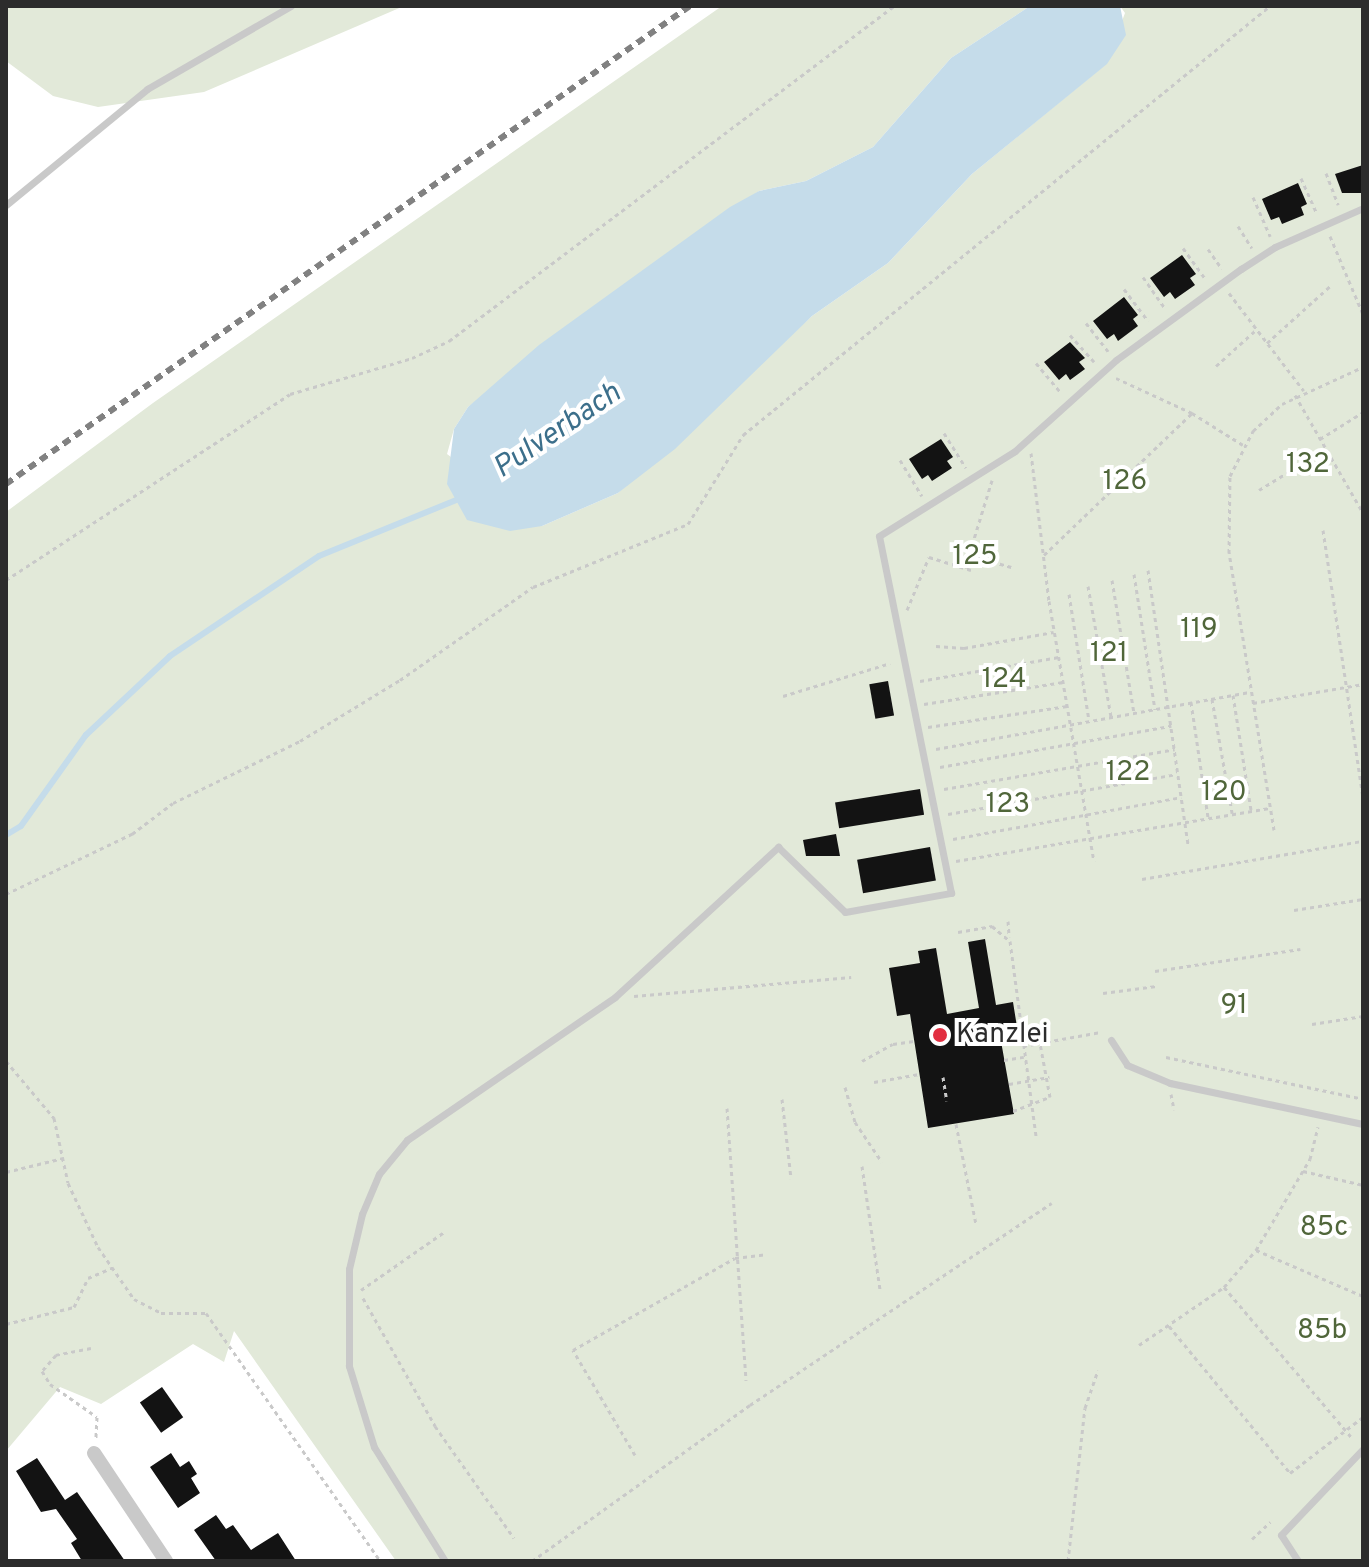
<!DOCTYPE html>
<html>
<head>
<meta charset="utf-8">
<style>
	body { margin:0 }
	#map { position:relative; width:1369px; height:1567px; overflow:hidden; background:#fff; font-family:Overpass,sans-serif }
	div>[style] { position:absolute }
	.green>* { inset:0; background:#e2e9d9 }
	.water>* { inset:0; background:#c5dcea }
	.stream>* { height:6px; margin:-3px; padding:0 3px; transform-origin:3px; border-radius:3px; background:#c5dcea }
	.building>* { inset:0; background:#131313; transform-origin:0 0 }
	.path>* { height:3px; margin-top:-1.5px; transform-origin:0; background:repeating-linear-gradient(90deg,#c9c9c9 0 4px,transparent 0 8px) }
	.service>* { height:7px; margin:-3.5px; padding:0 3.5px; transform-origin:3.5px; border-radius:3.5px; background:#c9c9c9 }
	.minor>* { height:14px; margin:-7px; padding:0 7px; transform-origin:7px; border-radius:7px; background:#c9c9c9 }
	.rail>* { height:6px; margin-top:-3px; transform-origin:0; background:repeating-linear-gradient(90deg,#818181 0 8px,transparent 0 14px) }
	.dots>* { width:22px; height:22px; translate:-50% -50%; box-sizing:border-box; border:4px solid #fff; border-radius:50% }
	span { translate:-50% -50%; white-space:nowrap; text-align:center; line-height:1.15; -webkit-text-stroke:8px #fff; paint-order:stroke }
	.park-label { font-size:28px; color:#50663a }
	.poi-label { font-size:28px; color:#2c2c2c }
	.left { translate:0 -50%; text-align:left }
	.water-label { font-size:30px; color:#3c6f8b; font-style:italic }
	.frame { position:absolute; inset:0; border:8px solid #2c2c2c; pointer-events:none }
</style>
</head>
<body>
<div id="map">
	<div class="green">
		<i style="clip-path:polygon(6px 6px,404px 6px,204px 92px,98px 107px,53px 96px,6px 61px)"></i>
		<i style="clip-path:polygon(722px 6px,1030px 6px,951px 58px,873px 147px,806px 181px,759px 191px,468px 407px,454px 429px,447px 454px,542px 526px,618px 493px,812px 316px,888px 263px,972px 174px,1106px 64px,1125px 13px,1120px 6px,1363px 6px,1363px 1561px,396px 1561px,234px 1331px,224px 1362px,193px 1344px,101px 1404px,60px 1387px,6px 1451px,6px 512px,153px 403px)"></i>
	</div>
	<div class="water">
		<i style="clip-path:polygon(1030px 6px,1120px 6px,1126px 35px,1107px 64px,972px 174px,888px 263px,812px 316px,675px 449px,618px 493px,542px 526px,510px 531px,467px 520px,447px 484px,454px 429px,468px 407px,539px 345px,730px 207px,759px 191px,806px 181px,873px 147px,951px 58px)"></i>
	</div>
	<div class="stream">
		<i style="left:6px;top:835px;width:17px;rotate:-31deg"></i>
		<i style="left:21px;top:826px;width:112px;rotate:-54.5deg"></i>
		<i style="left:86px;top:735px;width:115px;rotate:-43.2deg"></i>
		<i style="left:170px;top:656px;width:179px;rotate:-33.9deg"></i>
		<i style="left:319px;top:556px;width:151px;rotate:-22.2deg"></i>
	</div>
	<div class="building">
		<i style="clip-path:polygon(1363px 165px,1363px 193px,1342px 193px,1335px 174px)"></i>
		<i style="clip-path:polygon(1298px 183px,1307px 204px,1301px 207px,1304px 215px,1282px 224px,1279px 217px,1271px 220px,1262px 199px)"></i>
		<i style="clip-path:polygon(1182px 255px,1196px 274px,1190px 278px,1195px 285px,1175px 299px,1170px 292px,1164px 297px,1150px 278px)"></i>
		<i style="clip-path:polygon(1124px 297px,1138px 315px,1133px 319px,1138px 326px,1118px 341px,1114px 334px,1107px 339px,1093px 321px)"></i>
		<i style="clip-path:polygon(1070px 342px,1085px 358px,1079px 362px,1085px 369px,1070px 380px,1066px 374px,1059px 380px,1044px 362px)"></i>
		<i style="clip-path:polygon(941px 439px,953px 457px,947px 461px,952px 468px,932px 481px,928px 475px,922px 479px,909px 459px)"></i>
		<i style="left:888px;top:681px;width:35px;height:19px;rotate:80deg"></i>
		<i style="left:920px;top:789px;width:26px;height:86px;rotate:81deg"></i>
		<i style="clip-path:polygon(836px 834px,840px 856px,806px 856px,803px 840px)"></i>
		<i style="left:930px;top:847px;width:34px;height:74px;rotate:80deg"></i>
		<i style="clip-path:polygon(985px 939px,996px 1005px,1013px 1002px,1017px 1027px,999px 1030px,1014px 1114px,928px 1128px,910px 1014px,897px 1016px,889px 968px,920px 963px,918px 951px,936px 948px,947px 1014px,979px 1008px,968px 942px)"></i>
		<i style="left:162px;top:1387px;width:37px;height:27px;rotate:55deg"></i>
		<i style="clip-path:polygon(171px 1453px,180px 1467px,189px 1461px,197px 1474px,191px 1478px,200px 1493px,178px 1508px,150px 1467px)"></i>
		<i style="clip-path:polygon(37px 1458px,65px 1500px,77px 1492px,125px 1561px,82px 1561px,71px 1543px,77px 1539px,56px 1509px,41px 1512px,16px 1471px)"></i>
		<i style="clip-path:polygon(216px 1515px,226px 1529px,233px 1525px,251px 1550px,278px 1533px,296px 1561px,216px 1561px,194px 1530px)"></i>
	</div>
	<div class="path">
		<i style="left:1326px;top:173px;width:34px;rotate:69deg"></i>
		<i style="left:1301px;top:178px;width:39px;rotate:66deg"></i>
		<i style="left:1253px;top:197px;width:43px;rotate:66.4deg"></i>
		<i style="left:1238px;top:226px;width:26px;rotate:58deg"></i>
		<i style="left:1330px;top:236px;width:85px;rotate:67.1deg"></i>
		<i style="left:1183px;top:248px;width:39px;rotate:54deg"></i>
		<i style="left:1208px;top:249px;width:24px;rotate:55deg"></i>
		<i style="left:1143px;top:277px;width:39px;rotate:55deg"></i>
		<i style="left:1124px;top:289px;width:40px;rotate:53deg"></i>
		<i style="left:1229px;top:293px;width:123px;rotate:52.6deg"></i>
		<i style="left:1086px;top:323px;width:36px;rotate:52deg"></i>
		<i style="left:1070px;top:335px;width:36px;rotate:48deg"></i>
		<i style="left:1267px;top:343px;width:85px;rotate:-42.1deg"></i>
		<i style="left:1036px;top:363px;width:39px;rotate:50deg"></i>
		<i style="left:1216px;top:366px;width:55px;rotate:-42.1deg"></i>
		<i style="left:1116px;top:378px;width:84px;rotate:24.7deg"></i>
		<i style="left:1192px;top:413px;width:60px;rotate:32.1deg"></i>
		<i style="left:1295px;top:395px;width:136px;rotate:60deg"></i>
		<i style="left:944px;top:433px;width:41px;rotate:57.8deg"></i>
		<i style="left:1320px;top:439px;width:51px;rotate:-32.1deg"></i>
		<i style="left:1031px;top:453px;width:149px;rotate:83.1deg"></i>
		<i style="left:1049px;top:601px;width:264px;rotate:80.2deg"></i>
		<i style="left:900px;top:460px;width:42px;rotate:58.6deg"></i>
		<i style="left:1259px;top:490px;width:79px;rotate:-31.5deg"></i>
		<i style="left:1323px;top:530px;width:272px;rotate:81.5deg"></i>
		<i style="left:969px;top:555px;width:44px;rotate:15.9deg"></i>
		<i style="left:1044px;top:555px;width:204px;rotate:-43.8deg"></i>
		<i style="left:965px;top:568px;width:92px;rotate:-72.9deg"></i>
		<i style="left:1148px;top:570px;width:277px;rotate:81.7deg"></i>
		<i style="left:1134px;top:574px;width:137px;rotate:81.2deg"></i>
		<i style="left:6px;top:580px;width:339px;rotate:-33.2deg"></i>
		<i style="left:290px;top:394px;width:127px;rotate:-16.4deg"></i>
		<i style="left:412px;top:358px;width:41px;rotate:-24.7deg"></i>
		<i style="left:449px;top:341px;width:557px;rotate:-36.97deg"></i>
		<i style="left:1112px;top:580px;width:135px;rotate:80.6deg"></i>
		<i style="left:1088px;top:586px;width:133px;rotate:80deg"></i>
		<i style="left:1069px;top:594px;width:128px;rotate:81deg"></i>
		<i style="left:907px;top:610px;width:57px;rotate:-67.5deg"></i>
		<i style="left:929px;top:557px;width:44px;rotate:17.2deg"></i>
		<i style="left:936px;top:646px;width:28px;rotate:4deg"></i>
		<i style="left:964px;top:648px;width:91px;rotate:-10.1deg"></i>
		<i style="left:920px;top:681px;width:141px;rotate:-9.8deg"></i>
		<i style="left:1233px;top:695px;width:116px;rotate:81.1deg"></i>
		<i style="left:783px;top:696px;width:112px;rotate:-17.1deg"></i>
		<i style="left:1212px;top:699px;width:116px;rotate:80deg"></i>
		<i style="left:1191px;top:702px;width:116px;rotate:81.6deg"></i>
		<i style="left:1253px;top:703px;width:112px;rotate:-9.8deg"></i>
		<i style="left:924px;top:704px;width:141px;rotate:-9deg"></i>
		<i style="left:928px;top:727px;width:141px;rotate:-8.6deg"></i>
		<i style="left:936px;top:749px;width:320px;rotate:-10.3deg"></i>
		<i style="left:940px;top:767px;width:235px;rotate:-10.1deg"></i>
		<i style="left:944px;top:789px;width:234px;rotate:-9.8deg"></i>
		<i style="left:948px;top:814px;width:232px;rotate:-9.9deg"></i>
		<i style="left:1274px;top:830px;width:281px;rotate:-99.2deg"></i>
		<i style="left:1229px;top:553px;width:77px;rotate:-89.3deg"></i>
		<i style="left:1230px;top:476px;width:51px;rotate:-62.9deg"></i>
		<i style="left:1253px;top:431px;width:40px;rotate:-43deg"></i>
		<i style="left:1282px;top:404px;width:89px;rotate:-24.6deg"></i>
		<i style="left:953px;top:839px;width:232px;rotate:-10.4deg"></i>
		<i style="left:956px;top:861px;width:318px;rotate:-9.6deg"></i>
		<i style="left:1142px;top:879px;width:224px;rotate:-9.8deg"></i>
		<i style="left:6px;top:894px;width:140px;rotate:-25.5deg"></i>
		<i style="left:132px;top:834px;width:51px;rotate:-37.1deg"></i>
		<i style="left:173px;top:803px;width:141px;rotate:-26deg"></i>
		<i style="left:300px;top:741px;width:117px;rotate:-31.4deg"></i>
		<i style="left:400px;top:680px;width:162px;rotate:-35deg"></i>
		<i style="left:533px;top:587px;width:167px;rotate:-22.1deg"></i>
		<i style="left:688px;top:524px;width:105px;rotate:-58.3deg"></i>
		<i style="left:743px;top:435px;width:680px;rotate:-39.15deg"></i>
		<i style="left:1294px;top:910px;width:70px;rotate:-9.1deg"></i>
		<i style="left:1008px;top:921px;width:16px;rotate:86deg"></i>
		<i style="left:958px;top:932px;width:35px;rotate:-10deg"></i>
		<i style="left:992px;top:926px;width:23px;rotate:40deg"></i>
		<i style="left:1010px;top:941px;width:197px;rotate:82.4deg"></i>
		<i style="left:1155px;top:971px;width:147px;rotate:-8.6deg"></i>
		<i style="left:1103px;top:993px;width:54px;rotate:-7.4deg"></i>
		<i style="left:634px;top:996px;width:218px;rotate:-5deg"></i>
		<i style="left:1312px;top:1024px;width:52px;rotate:-8.9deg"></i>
		<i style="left:1000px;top:1033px;width:13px;rotate:-9deg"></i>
		<i style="left:1023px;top:1046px;width:79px;rotate:-10.2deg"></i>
		<i style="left:1166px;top:1057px;width:201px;rotate:12deg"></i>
		<i style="left:1004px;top:1060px;width:20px;rotate:-9deg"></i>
		<i style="left:6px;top:1061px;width:75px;rotate:49.9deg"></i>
		<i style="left:54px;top:1118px;width:66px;rotate:77.8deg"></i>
		<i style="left:68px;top:1183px;width:71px;rotate:64.9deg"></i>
		<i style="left:98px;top:1247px;width:63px;rotate:55.3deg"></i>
		<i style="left:134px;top:1299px;width:30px;rotate:27deg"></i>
		<i style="left:161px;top:1313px;width:45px"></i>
		<i style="left:206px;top:1313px;width:303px;rotate:54.9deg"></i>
		<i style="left:862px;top:1061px;width:35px;rotate:-29deg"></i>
		<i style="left:893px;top:1044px;width:21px;rotate:-8deg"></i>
		<i style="left:943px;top:1077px;width:24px;rotate:81deg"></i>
		<i style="left:874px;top:1082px;width:46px;rotate:-10.1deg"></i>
		<i style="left:1009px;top:1084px;width:41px;rotate:-9.9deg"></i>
		<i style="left:845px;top:1087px;width:36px;rotate:74deg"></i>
		<i style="left:855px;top:1122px;width:48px;rotate:56deg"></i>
		<i style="left:1171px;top:1094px;width:16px;rotate:79deg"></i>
		<i style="left:782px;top:1099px;width:80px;rotate:83.5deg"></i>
		<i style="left:727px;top:1108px;width:273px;rotate:86deg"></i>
		<i style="left:1013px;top:1111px;width:40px;rotate:-21deg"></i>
		<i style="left:1050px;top:1097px;width:55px;rotate:-100.5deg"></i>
		<i style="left:956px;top:1124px;width:102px;rotate:78.7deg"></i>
		<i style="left:862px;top:1166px;width:124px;rotate:81.7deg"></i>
		<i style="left:1303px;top:1171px;width:62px;rotate:13.1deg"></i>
		<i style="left:6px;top:1172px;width:59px;rotate:-13.8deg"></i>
		<i style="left:1256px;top:1250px;width:116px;rotate:23.3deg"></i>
		<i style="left:1224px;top:1287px;width:199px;rotate:49.7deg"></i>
		<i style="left:361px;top:1290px;width:101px;rotate:-34.9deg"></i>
		<i style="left:363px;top:1298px;width:147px;rotate:60.6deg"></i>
		<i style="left:435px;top:1426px;width:137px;rotate:54.8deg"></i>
		<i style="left:6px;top:1324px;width:70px;rotate:-14deg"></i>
		<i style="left:74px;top:1307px;width:32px;rotate:-64deg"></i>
		<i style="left:88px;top:1278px;width:26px;rotate:-23deg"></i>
		<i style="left:1169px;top:1326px;width:190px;rotate:50.5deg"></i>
		<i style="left:1290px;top:1473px;width:92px;rotate:-37.5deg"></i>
		<i style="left:1139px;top:1345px;width:103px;rotate:-34.3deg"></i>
		<i style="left:1224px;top:1287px;width:49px;rotate:-49.1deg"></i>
		<i style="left:1256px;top:1250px;width:106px;rotate:-59.3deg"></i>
		<i style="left:1310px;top:1159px;width:33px;rotate:-76deg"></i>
		<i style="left:91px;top:1348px;width:36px;rotate:169deg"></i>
		<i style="left:56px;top:1355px;width:21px;rotate:131deg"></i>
		<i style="left:42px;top:1371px;width:15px;rotate:58deg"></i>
		<i style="left:50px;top:1384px;width:57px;rotate:35.1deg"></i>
		<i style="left:97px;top:1417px;width:22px;rotate:93deg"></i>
		<i style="left:635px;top:1455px;width:122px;rotate:-120.6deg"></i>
		<i style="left:573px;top:1350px;width:186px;rotate:-29.6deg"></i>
		<i style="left:735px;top:1258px;width:32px;rotate:-7deg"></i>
		<i style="left:1252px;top:1539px;width:25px;rotate:-43deg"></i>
		<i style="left:532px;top:1561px;width:268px;rotate:-35.6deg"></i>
		<i style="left:750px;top:1405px;width:363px;rotate:-33.8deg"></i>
		<i style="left:1068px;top:1561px;width:154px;rotate:-83.7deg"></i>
		<i style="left:1085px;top:1408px;width:40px;rotate:-71.1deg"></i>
	</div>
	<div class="service">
		<i style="left:6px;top:205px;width:183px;rotate:-39.4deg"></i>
		<i style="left:147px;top:89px;width:166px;rotate:-30deg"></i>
		<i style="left:1111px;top:1040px;width:30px;rotate:57deg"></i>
		<i style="left:1127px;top:1065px;width:47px;rotate:22.7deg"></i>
		<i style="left:1170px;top:1083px;width:197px;rotate:12deg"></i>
		<i style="left:445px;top:1561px;width:134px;rotate:-121.9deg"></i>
		<i style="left:374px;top:1447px;width:85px;rotate:-107.2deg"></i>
		<i style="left:349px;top:1366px;width:97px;rotate:-90deg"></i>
		<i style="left:349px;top:1269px;width:57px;rotate:-76.7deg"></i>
		<i style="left:362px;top:1214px;width:43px;rotate:-67deg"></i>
		<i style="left:379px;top:1174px;width:44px;rotate:-50.5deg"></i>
		<i style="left:407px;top:1140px;width:252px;rotate:-34.5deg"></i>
		<i style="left:615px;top:997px;width:222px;rotate:-42.6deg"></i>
		<i style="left:778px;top:847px;width:93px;rotate:44.1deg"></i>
		<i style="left:845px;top:912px;width:108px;rotate:-10.2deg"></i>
		<i style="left:951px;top:893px;width:364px;rotate:-101.4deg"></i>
		<i style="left:879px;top:536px;width:160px;rotate:-32deg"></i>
		<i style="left:1015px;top:451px;width:136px;rotate:-42deg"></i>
		<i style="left:1116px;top:360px;width:155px;rotate:-36.1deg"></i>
		<i style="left:1241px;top:269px;width:40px;rotate:-32.9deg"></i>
		<i style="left:1275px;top:247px;width:96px;rotate:-23.9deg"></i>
		<i style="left:1298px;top:1561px;width:31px;rotate:-123deg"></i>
		<i style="left:1281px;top:1535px;width:119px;rotate:-46.4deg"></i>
	</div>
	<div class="minor">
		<i style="left:94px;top:1453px;width:130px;rotate:56.3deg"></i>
	</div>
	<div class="rail">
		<i style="left:6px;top:484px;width:834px;rotate:-34.95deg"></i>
	</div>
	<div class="dots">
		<i style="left:940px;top:1035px;background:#e22f41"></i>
	</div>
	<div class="park-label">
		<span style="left:1308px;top:465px">132</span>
		<span style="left:1125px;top:482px">126</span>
		<span style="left:975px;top:557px">125</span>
		<span style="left:1199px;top:630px">119</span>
		<span style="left:1109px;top:654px">121</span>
		<span style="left:1004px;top:680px">124</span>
		<span style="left:1128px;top:773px">122</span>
		<span style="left:1224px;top:793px">120</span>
		<span style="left:1008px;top:805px">123</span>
		<span style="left:1234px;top:1006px">91</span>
		<span style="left:1324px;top:1228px">85c</span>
		<span style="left:1322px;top:1331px">85b</span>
	</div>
	<div class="poi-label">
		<span class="left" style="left:956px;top:1035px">Kanzlei</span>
	</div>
	<div class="water-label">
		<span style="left:558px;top:432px;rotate:-34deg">Pulverbach</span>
	</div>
	<div class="frame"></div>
</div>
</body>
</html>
